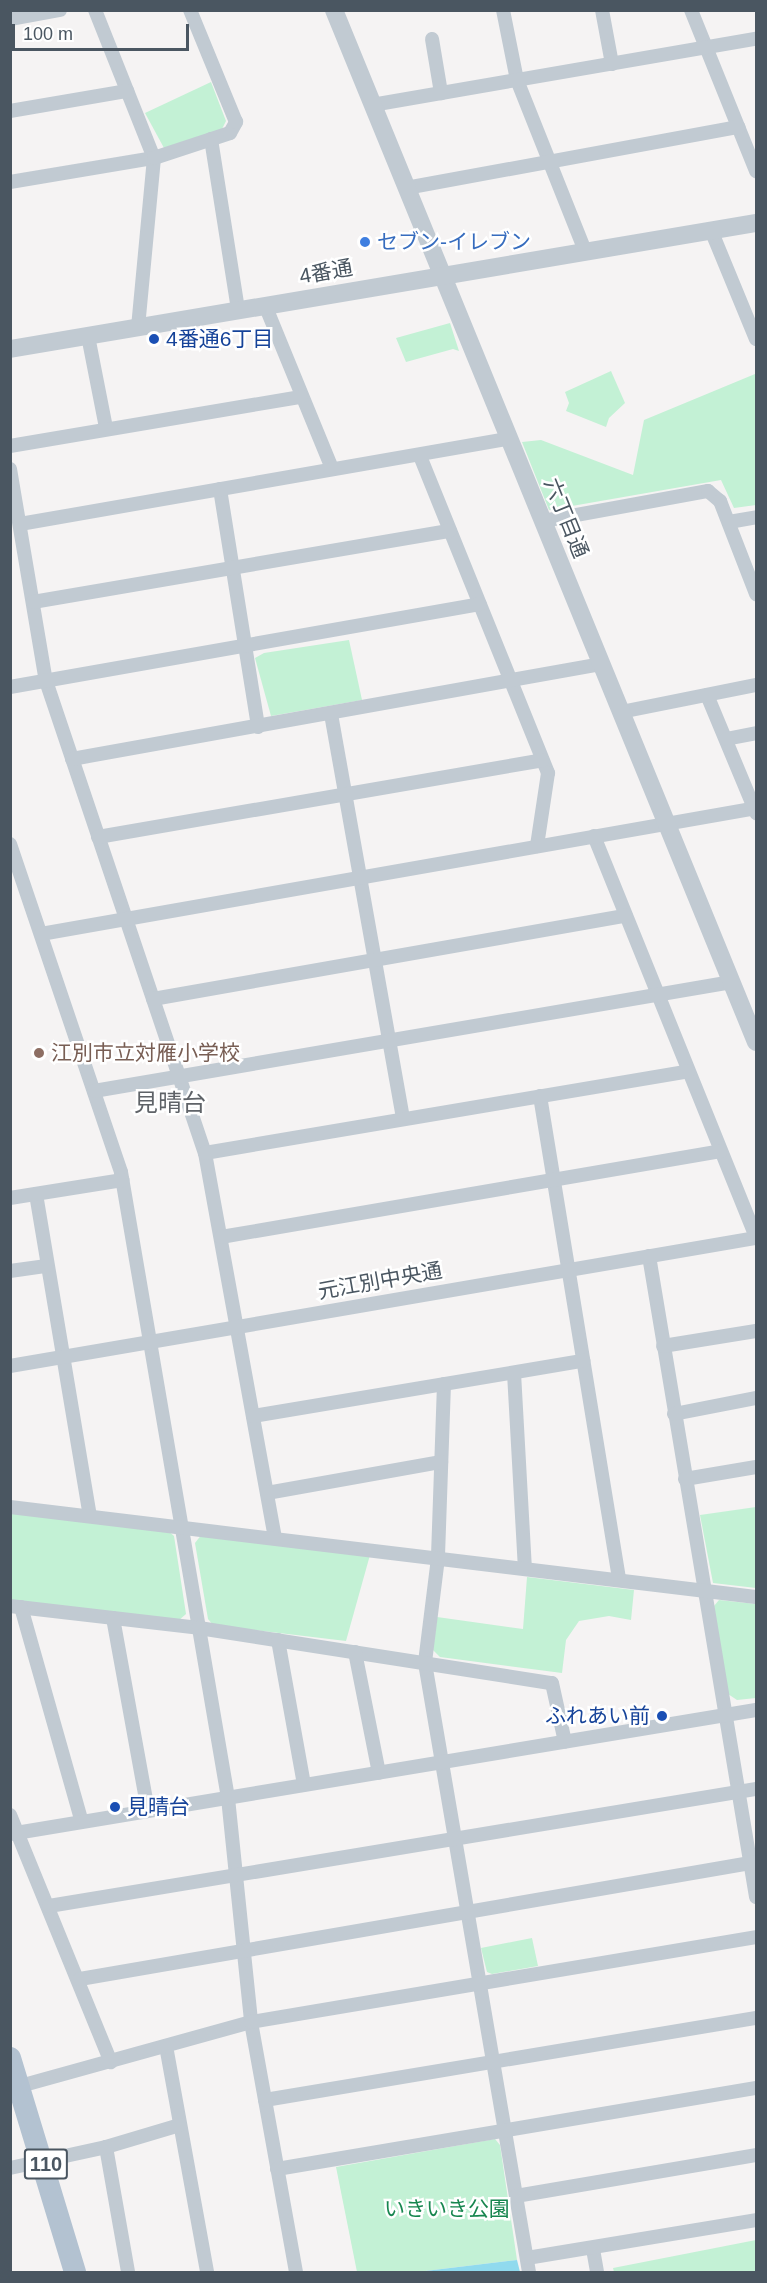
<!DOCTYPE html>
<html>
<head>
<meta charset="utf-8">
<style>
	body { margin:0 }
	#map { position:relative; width:767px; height:2283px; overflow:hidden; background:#f5f3f3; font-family:Helvetica,"Noto Sans JP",sans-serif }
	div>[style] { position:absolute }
	.green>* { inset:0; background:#c3f1d5 }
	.water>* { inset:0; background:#90daee }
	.minor>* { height:14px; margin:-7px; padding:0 7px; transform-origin:7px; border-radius:7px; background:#c1cad2 }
	.tertiary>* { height:18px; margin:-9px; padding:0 9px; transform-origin:9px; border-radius:9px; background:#c1cad2 }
	.primary>* { height:22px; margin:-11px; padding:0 11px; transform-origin:11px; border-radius:11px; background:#b3c2d1 }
	.dots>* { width:16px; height:16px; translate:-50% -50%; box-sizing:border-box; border:3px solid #fff; border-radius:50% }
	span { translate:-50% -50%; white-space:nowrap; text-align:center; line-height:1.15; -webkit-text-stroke:5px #fff; paint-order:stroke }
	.shield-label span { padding:2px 4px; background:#fff; border:2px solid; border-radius:4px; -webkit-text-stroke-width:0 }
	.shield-label { font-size:20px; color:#4a5661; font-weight:700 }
	.shop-label { font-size:21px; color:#366cbe }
	.left { translate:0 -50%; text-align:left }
	.street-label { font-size:21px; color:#4a5661 }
	.transit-label { font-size:21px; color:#164399 }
	.right { translate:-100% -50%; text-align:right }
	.education-label { font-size:21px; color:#785e54 }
	.park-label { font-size:21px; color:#17864f }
	.quarter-label { font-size:24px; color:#5f6368 }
	.frame { position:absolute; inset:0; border:12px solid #4a5661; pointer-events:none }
	.scale { position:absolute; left:12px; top:24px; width:177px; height:27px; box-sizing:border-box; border:3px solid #4a5661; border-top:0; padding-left:8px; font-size:18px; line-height:21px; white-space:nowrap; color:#4a5661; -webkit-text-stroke:4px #fff; paint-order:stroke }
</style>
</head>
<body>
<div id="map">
	<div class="green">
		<i style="clip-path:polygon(211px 82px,226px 121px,222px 129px,164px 148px,145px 113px)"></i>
		<i style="clip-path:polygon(450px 323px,459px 351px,453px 349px,406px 362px,396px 338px)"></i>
		<i style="clip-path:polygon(611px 371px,625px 403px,609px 418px,606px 427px,566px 411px,569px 403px,565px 392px)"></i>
		<i style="clip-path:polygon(755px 374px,756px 505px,734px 508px,721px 480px,549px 510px,522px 442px,541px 440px,633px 475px,644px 420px)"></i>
		<i style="clip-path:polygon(349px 640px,362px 700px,271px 716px,255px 658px,264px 653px)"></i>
		<i style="clip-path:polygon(756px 1507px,756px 1588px,713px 1583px,700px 1515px)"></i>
		<i style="clip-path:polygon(11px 1510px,166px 1529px,174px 1536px,186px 1614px,178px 1621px,11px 1601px)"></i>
		<i style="clip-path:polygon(202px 1534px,370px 1555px,346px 1641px,213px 1625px,208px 1619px,195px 1543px)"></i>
		<i style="clip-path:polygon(527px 1577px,634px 1590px,631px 1620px,609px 1616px,579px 1621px,566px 1640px,562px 1673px,440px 1657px,433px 1650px,437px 1617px,523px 1629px)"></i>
		<i style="clip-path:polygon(719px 1600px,756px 1604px,756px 1698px,737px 1700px,728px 1694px,714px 1606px)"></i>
		<i style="clip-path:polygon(532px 1938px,538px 1966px,492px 1974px,487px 1972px,481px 1948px)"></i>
		<i style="clip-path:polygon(495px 2139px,500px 2145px,517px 2260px,417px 2272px,357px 2272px,336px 2167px)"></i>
		<i style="clip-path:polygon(756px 2240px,756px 2272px,614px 2272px,613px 2268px)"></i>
	</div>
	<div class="water">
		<i style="clip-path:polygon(517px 2260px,520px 2272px,417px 2272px)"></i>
	</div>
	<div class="minor">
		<i style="left:95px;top:10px;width:159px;rotate:68.3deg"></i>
		<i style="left:154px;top:158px;width:170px;rotate:95.4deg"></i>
		<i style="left:503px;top:10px;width:71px;rotate:78.7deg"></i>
		<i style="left:517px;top:80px;width:184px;rotate:68.3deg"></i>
		<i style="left:602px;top:10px;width:55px;rotate:79.5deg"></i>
		<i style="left:691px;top:10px;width:174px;rotate:68deg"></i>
		<i style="left:10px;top:19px;width:51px;rotate:-10.2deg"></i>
		<i style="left:432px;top:39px;width:55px;rotate:80.5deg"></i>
		<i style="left:372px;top:105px;width:390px;rotate:-9.8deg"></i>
		<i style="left:10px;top:111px;width:119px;rotate:-9.7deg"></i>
		<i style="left:211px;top:139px;width:173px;rotate:81deg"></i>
		<i style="left:10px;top:182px;width:146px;rotate:-9.5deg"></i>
		<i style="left:154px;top:158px;width:80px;rotate:-18.2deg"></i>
		<i style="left:230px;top:133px;width:13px;rotate:-61deg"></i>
		<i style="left:236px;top:122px;width:121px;rotate:-112.3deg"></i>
		<i style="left:406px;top:188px;width:338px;rotate:-10.4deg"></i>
		<i style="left:711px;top:230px;width:118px;rotate:67.6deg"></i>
		<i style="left:265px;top:305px;width:176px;rotate:67.7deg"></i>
		<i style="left:88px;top:336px;width:94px;rotate:78.9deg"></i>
		<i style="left:10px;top:446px;width:295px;rotate:-9.6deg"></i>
		<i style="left:420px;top:456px;width:342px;rotate:68deg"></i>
		<i style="left:548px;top:773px;width:74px;rotate:98.6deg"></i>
		<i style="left:10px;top:469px;width:215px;rotate:80.4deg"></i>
		<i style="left:46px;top:681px;width:498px;rotate:71.4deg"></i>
		<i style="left:205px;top:1153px;width:391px;rotate:79.7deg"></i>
		<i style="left:220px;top:489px;width:241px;rotate:80.9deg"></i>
		<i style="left:543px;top:521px;width:168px;rotate:-10.3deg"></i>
		<i style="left:708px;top:491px;width:16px;rotate:40deg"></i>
		<i style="left:720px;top:501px;width:100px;rotate:68.8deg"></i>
		<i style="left:729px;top:522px;width:27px;rotate:-10deg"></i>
		<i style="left:20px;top:524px;width:496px;rotate:-9.9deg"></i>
		<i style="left:33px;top:602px;width:423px;rotate:-9.7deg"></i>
		<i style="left:10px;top:687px;width:477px;rotate:-10deg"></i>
		<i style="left:707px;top:695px;width:128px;rotate:67.4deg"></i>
		<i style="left:621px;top:712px;width:138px;rotate:-11.3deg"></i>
		<i style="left:331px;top:714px;width:411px;rotate:79.9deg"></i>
		<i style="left:726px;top:739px;width:31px;rotate:-11deg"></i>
		<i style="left:72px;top:759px;width:537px;rotate:-10.18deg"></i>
		<i style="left:594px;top:836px;width:432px;rotate:68deg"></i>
		<i style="left:98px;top:837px;width:451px;rotate:-9.8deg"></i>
		<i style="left:10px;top:844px;width:346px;rotate:71.3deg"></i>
		<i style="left:121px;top:1172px;width:635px;rotate:80.3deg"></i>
		<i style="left:228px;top:1798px;width:225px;rotate:84.1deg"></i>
		<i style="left:251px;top:2022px;width:254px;rotate:79.8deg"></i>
		<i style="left:41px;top:934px;width:726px;rotate:-9.99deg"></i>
		<i style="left:153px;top:999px;width:480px;rotate:-10deg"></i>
		<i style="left:94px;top:1091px;width:647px;rotate:-9.7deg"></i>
		<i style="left:540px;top:1096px;width:490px;rotate:80.7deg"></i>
		<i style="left:205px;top:1153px;width:490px;rotate:-9.6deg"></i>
		<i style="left:36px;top:1194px;width:326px;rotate:80.5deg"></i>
		<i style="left:10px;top:1198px;width:114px;rotate:-9.1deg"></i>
		<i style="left:221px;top:1237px;width:507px;rotate:-9.76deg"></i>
		<i style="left:649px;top:1256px;width:650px;rotate:80.52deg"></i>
		<i style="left:10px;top:1271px;width:37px;rotate:-8deg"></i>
		<i style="left:663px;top:1346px;width:94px;rotate:-9.2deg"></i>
		<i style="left:10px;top:1366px;width:757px;rotate:-9.74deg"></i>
		<i style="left:514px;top:1373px;width:196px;rotate:86.8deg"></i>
		<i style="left:444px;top:1384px;width:174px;rotate:92deg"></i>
		<i style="left:438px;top:1558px;width:106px;rotate:97.1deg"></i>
		<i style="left:425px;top:1663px;width:618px;rotate:80.31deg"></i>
		<i style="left:674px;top:1414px;width:84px;rotate:-11deg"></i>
		<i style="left:253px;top:1416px;width:335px;rotate:-9.5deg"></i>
		<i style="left:685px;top:1479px;width:72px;rotate:-9.6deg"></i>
		<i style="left:267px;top:1493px;width:177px;rotate:-10.1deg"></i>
		<i style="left:10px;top:1507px;width:751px;rotate:6.88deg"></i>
		<i style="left:10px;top:1606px;width:190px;rotate:6.6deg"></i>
		<i style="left:199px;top:1628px;width:357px;rotate:8.9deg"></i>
		<i style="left:552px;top:1683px;width:60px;rotate:77.6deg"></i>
		<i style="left:21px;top:1607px;width:223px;rotate:74.2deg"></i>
		<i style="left:113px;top:1618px;width:196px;rotate:79.7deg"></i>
		<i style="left:278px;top:1640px;width:147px;rotate:79.8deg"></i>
		<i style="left:355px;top:1652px;width:123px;rotate:78.8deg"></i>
		<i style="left:10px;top:1815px;width:267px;rotate:67.8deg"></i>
		<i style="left:10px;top:1834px;width:756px;rotate:-9.44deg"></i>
		<i style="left:49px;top:1906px;width:717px;rotate:-9.4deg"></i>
		<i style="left:80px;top:1979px;width:686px;rotate:-9.82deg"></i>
		<i style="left:166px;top:2046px;width:230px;rotate:79.7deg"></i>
		<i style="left:13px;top:2088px;width:247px;rotate:-15.5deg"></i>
		<i style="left:251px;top:2022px;width:512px;rotate:-9.55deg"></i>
		<i style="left:265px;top:2100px;width:498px;rotate:-9.5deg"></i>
		<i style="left:106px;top:2147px;width:127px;rotate:80deg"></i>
		<i style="left:10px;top:2168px;width:98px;rotate:-12.3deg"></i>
		<i style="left:106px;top:2147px;width:77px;rotate:-16.6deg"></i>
		<i style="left:277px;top:2169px;width:486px;rotate:-9.6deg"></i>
		<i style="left:516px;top:2196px;width:243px;rotate:-9.7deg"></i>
		<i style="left:593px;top:2249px;width:23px;rotate:80deg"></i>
		<i style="left:527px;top:2258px;width:232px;rotate:-9.4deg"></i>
	</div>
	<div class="tertiary">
		<i style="left:334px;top:10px;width:1115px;rotate:67.76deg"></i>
		<i style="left:10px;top:349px;width:757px;rotate:-9.59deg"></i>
	</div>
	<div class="primary">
		<i style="left:10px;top:2058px;width:224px;rotate:73.1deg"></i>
	</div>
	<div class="dots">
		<i style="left:365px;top:242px;background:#3f7fe0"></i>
		<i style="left:154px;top:339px;background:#1a4fb4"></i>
		<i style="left:39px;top:1053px;background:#8d6e63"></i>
		<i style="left:662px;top:1716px;background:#1a4fb4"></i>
		<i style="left:115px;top:1807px;background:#1a4fb4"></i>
	</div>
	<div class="shield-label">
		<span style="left:46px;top:2164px">110</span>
	</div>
	<div class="shop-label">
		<span class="left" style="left:377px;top:242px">セブン-イレブン</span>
	</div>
	<div class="street-label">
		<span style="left:326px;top:272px;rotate:-10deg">4番通</span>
		<span style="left:566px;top:518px;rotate:68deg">六丁目通</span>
		<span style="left:380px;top:1281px;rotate:-10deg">元江別中央通</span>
	</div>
	<div class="transit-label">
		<span class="left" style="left:166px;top:339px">4番通6丁目</span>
		<span class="right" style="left:650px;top:1716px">ふれあい前</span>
		<span class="left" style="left:127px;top:1807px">見晴台</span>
	</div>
	<div class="education-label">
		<span class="left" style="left:51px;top:1053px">江別市立対雁小学校</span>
	</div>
	<div class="park-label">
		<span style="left:447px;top:2209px">いきいき公園</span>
	</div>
	<div class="quarter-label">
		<span style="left:170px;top:1103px">見晴台</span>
	</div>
	<div class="frame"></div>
	<div class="scale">100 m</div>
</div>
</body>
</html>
